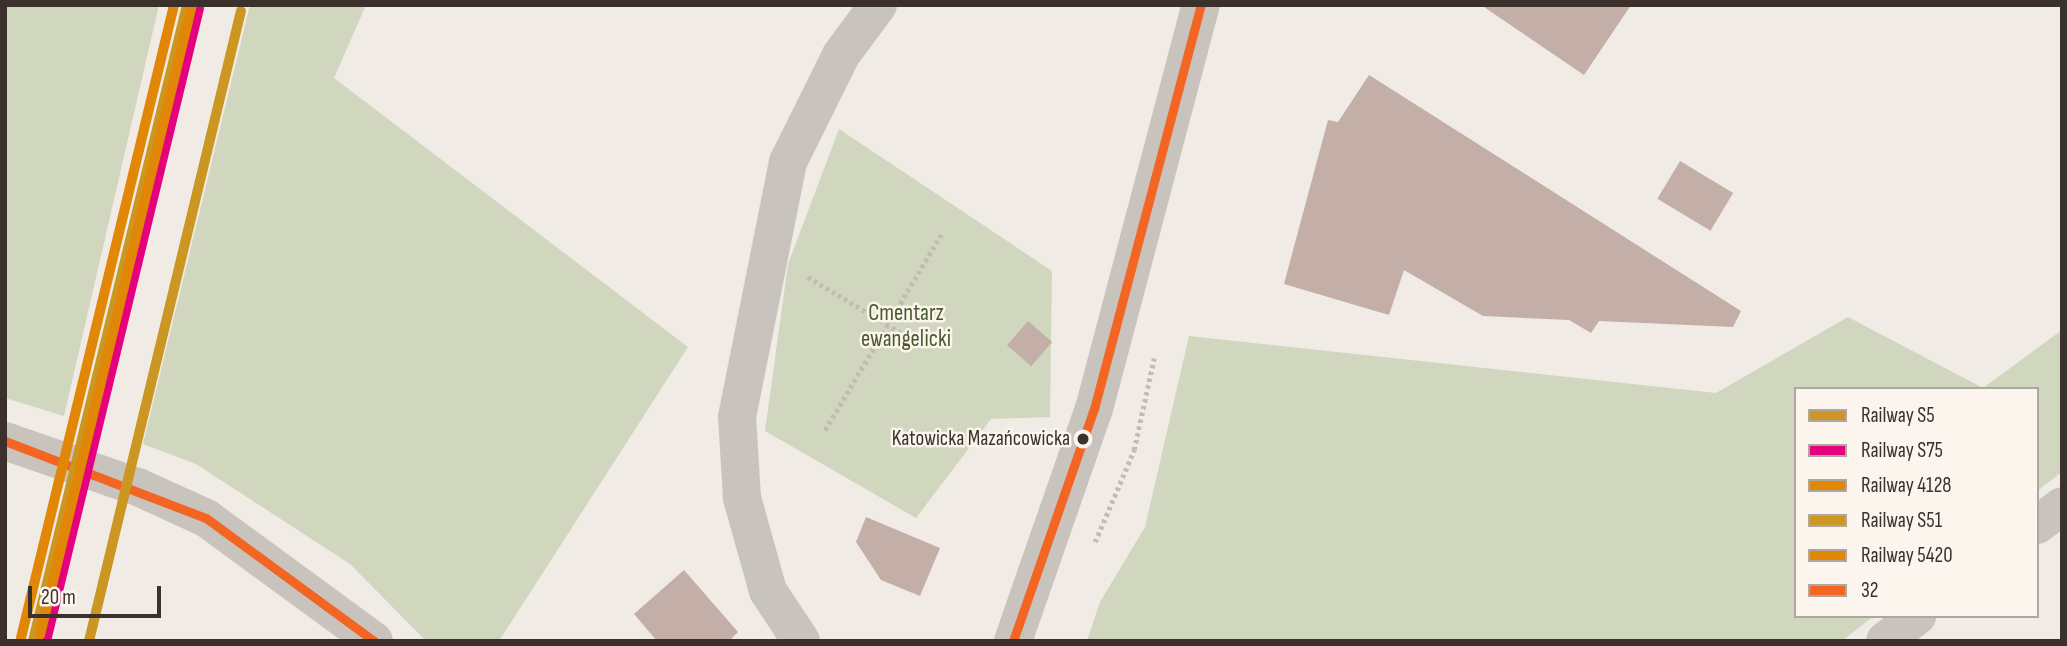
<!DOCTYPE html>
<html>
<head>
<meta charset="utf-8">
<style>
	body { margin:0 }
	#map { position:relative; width:2067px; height:646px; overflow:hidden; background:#f0ebe5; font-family:"Sofia Sans Condensed",sans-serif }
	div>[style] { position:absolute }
	.green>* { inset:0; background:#d1d6bf }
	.building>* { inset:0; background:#c3afa7; transform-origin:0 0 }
	.path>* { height:4.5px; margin-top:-2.25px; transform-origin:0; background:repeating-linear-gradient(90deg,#c2bbb6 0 3.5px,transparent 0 7px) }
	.minor>* { height:38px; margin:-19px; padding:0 19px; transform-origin:19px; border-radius:19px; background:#c9c3be }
	.bus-1>* { height:9px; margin:-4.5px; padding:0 4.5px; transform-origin:4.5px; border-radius:4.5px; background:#f26522 }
	.rail-1>* { height:10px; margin:-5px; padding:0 5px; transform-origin:5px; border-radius:5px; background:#cb9622 }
	.rail-2>* { height:10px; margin:-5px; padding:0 5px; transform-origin:5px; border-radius:5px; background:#e5007d }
	.rail-3>* { height:10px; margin:-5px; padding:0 5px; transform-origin:5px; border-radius:5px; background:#e28606 }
	.rail-4>* { height:10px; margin:-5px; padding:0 5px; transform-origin:5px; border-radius:5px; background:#cb9622 }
	.rail-5>* { height:10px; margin:-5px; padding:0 5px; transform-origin:5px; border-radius:5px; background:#e28606 }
	.dots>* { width:19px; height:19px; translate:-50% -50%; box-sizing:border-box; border:4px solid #fbf5ee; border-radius:50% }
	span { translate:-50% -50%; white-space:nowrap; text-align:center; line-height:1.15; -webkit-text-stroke:5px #fbf5ee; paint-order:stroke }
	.bus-label { font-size:21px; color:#3b302b }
	.right { translate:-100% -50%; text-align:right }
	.park-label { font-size:23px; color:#4a5a2e }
	.frame { position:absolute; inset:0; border:7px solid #3b302b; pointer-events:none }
	.legend { position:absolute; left:1794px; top:387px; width:245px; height:231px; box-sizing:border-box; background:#fbf5ee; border:2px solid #aea6a0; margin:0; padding:9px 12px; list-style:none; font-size:21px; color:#3b302b }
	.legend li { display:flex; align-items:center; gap:14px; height:35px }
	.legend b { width:35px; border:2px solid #aea6a0 }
	.scale { position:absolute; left:28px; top:586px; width:133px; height:32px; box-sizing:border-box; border:4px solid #3b302b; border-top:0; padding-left:9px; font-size:21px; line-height:24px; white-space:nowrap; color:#3b302b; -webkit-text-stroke:5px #fbf5ee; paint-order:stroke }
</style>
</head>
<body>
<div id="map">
	<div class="green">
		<i style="clip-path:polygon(5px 5px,159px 5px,64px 416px,5px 398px)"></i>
		<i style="clip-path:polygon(250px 5px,366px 5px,334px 78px,688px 347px,499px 641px,426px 641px,350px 564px,196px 464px,143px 444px)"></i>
		<i style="clip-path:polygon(839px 129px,1052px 271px,1050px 417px,991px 419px,916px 518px,765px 431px,788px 264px)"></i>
		<i style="clip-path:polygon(1848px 317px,1983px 388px,2062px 330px,2062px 472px,2037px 491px,2037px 389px,1796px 389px,1796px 616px,1874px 616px,1842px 641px,1087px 641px,1100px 602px,1145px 527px,1189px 336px,1716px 393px)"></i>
	</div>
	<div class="building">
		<i style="clip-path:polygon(1481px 5px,1631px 5px,1584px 75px)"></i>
		<i style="clip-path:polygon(1369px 75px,1741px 311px,1733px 327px,1599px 321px,1591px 333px,1569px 320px,1483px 316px,1404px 270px,1389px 315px,1284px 284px,1328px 120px,1338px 122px)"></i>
		<i style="left:1680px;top:161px;width:62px;height:44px;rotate:31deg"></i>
		<i style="left:1028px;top:321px;width:32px;height:32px;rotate:41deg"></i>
		<i style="clip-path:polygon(866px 517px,940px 548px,920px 596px,881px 580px,856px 542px)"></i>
		<i style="clip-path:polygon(684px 570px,738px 632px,729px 641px,657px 641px,634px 614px)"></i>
	</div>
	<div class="path">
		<i style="left:808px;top:277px;width:132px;rotate:31deg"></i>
		<i style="left:825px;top:430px;width:229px;rotate:-59.3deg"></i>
		<i style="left:1095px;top:542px;width:100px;rotate:-67deg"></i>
		<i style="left:1134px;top:450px;width:94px;rotate:-77.7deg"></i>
	</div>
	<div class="minor">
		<i style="left:5px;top:441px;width:141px;rotate:19.1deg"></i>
		<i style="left:138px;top:487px;width:75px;rotate:24.5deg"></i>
		<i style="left:206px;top:518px;width:208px;rotate:36.2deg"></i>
		<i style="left:2037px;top:525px;width:31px;rotate:-37deg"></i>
		<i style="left:801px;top:641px;width:60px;rotate:-123.4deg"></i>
		<i style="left:768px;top:591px;width:97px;rotate:-105.6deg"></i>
		<i style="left:742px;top:498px;width:81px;rotate:-93.5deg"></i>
		<i style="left:737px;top:417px;width:260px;rotate:-78.7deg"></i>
		<i style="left:788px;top:162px;width:119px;rotate:-63.6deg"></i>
		<i style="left:841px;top:55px;width:62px;rotate:-53.5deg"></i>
		<i style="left:1013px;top:641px;width:246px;rotate:-70.8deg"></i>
		<i style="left:1094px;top:409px;width:418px;rotate:-75.2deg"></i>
		<i style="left:1885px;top:641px;width:41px;rotate:-38deg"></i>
	</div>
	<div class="bus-1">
		<i style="left:5px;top:441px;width:215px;rotate:21deg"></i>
		<i style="left:206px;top:518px;width:208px;rotate:36.2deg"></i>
		<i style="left:1013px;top:641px;width:246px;rotate:-70.8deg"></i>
		<i style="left:1094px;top:409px;width:418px;rotate:-75.2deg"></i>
	</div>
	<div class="rail-1">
		<i style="left:33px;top:641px;width:654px;rotate:-76.39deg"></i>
	</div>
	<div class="rail-2">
		<i style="left:46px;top:641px;width:651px;rotate:-76.41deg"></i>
	</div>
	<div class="rail-3">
		<i style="left:21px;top:638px;width:651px;rotate:-76.41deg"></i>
	</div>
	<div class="rail-4">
		<i style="left:89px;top:641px;width:648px;rotate:-76.44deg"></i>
	</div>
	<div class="rail-5">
		<i style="left:40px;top:635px;width:648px;rotate:-76.44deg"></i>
	</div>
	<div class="dots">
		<i style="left:1083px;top:439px;background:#3b302b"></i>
	</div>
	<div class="bus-label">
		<span class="right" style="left:1070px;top:439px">Katowicka Mazańcowicka</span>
	</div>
	<div class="park-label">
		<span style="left:906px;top:326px">Cmentarz<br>ewangelicki</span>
	</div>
	<div class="frame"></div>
	<ul class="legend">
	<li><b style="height:9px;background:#cb9622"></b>Railway S5</li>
	<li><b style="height:9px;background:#e5007d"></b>Railway S75</li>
	<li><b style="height:9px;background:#e28606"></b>Railway 4128</li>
	<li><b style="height:9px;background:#cb9622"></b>Railway S51</li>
	<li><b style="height:9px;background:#e28606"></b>Railway 5420</li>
	<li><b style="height:9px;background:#f26522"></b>32</li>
	</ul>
	<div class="scale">20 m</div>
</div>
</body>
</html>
